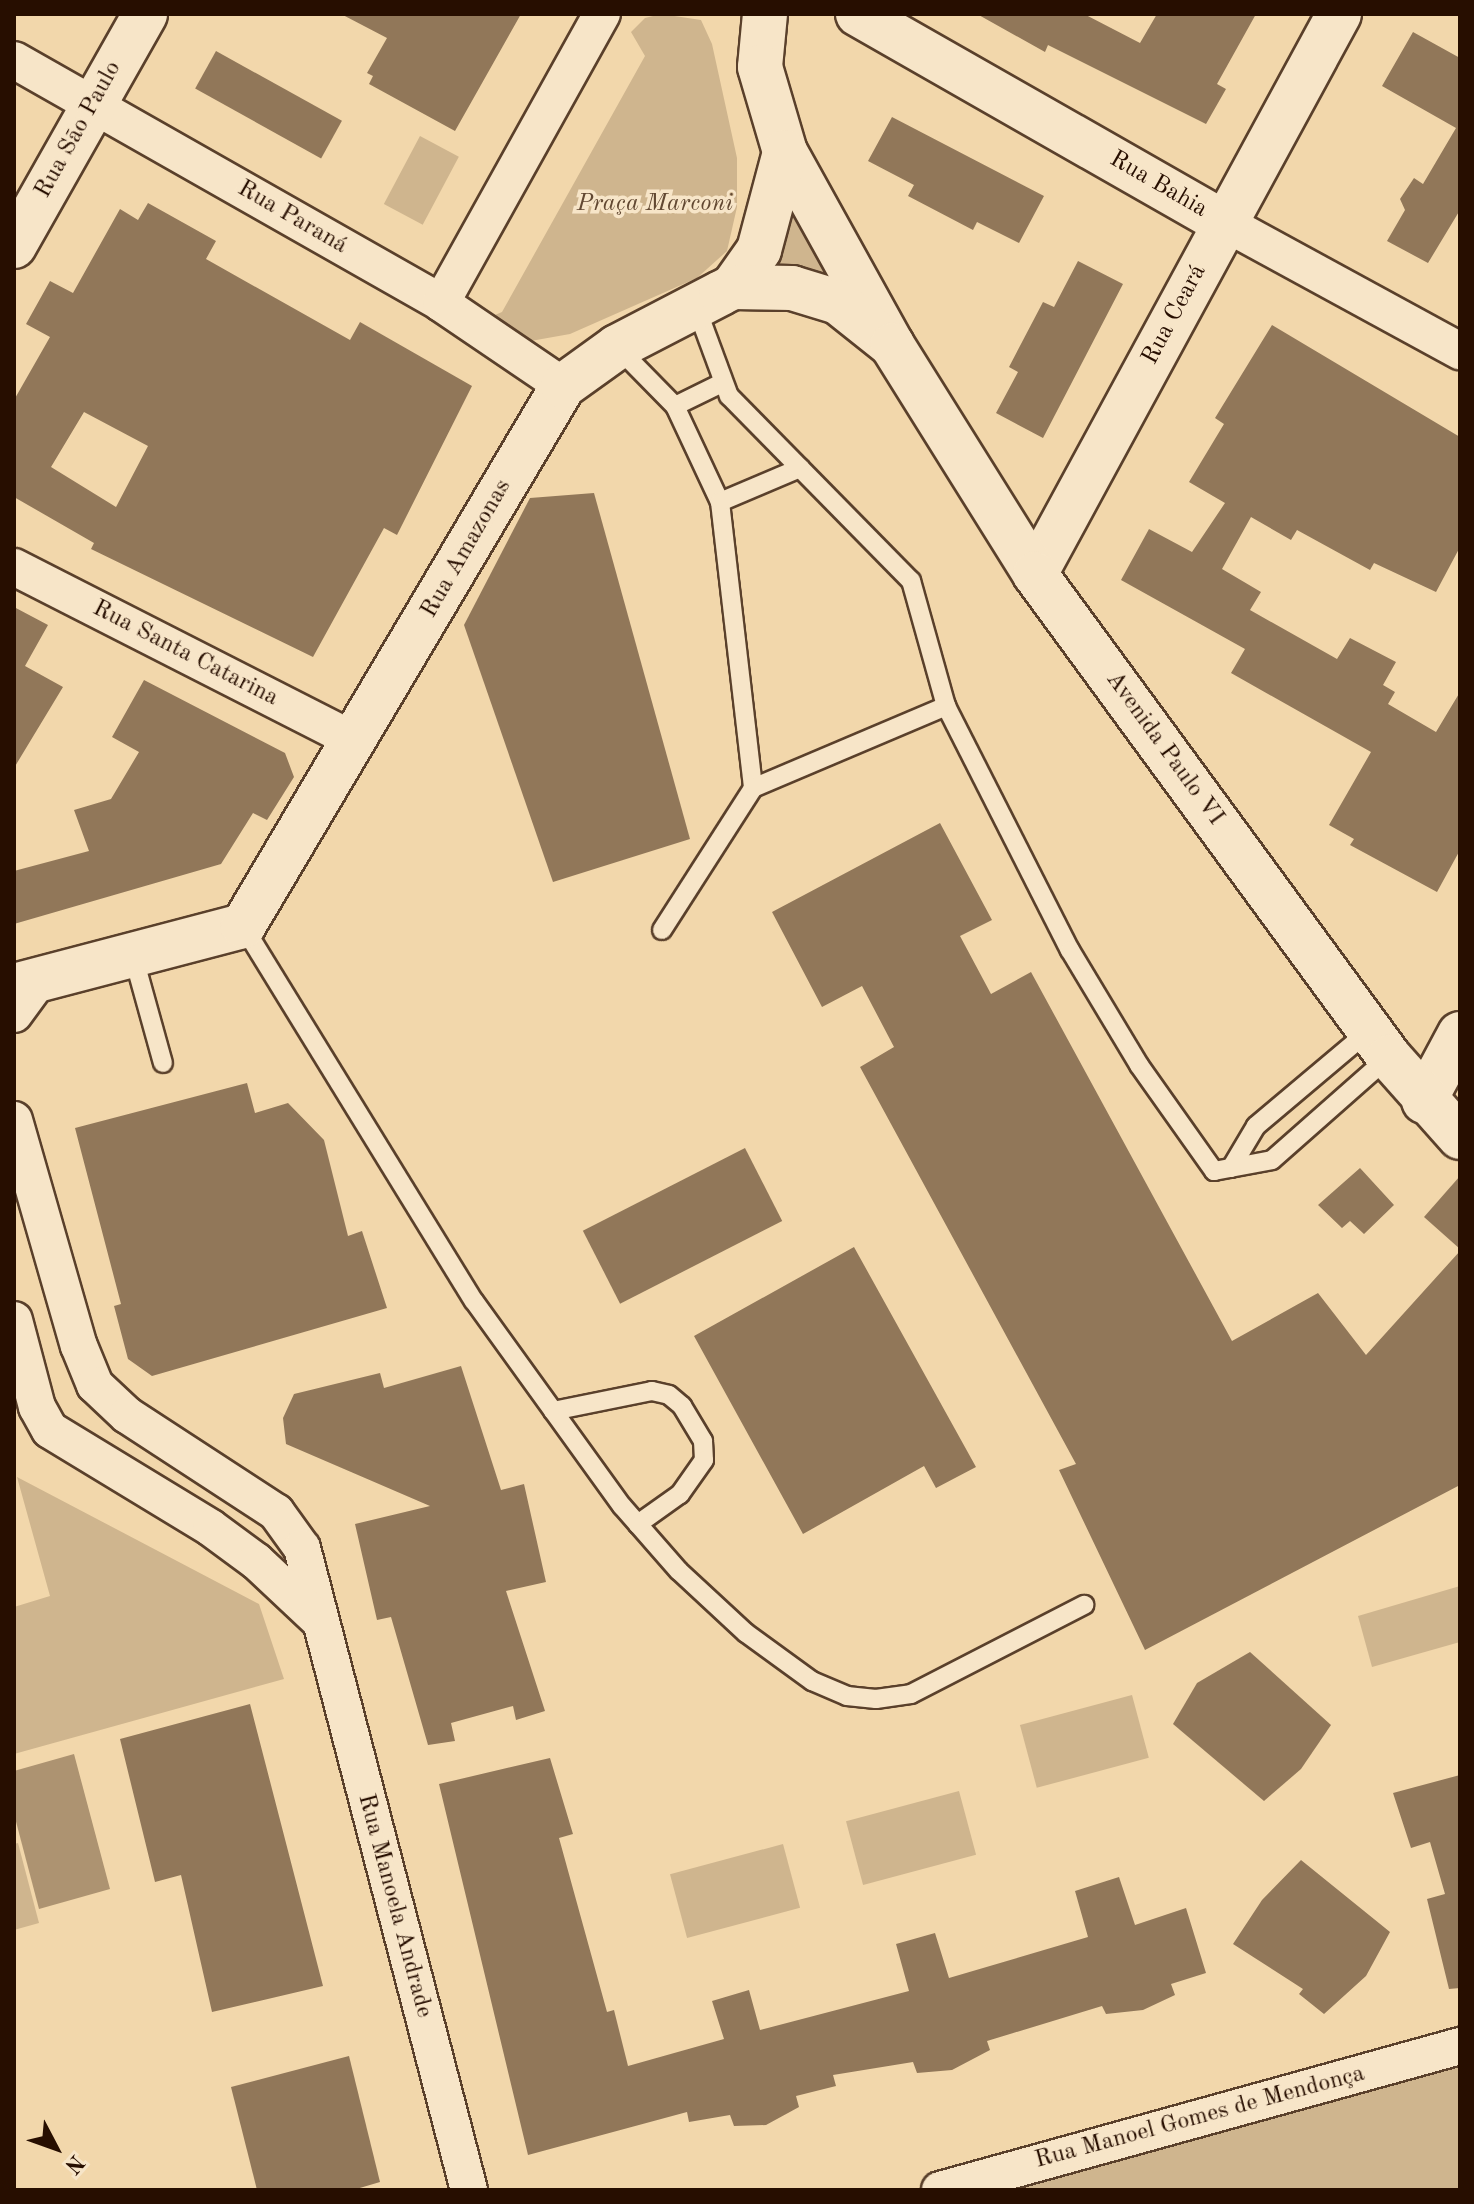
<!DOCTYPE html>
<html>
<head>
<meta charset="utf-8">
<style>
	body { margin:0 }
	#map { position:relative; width:1474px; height:2204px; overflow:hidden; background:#f2d7ab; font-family:"Old Standard TT",serif }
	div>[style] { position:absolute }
	.green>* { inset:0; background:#cfb58e; transform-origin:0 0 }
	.water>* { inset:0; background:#ad9371 }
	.building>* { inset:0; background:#917759; transform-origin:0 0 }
	.roads { filter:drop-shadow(2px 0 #5a402b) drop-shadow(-2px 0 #5a402b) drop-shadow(0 2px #5a402b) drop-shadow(0 -2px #5a402b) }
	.service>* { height:18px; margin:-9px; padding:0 9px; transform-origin:9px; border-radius:9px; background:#f7e5c8 }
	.minor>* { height:36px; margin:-18px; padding:0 18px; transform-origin:18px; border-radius:18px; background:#f7e5c8 }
	.tertiary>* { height:44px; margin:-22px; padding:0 22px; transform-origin:22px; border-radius:22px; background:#f7e5c8 }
	.secondary>* { height:44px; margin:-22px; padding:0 22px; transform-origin:22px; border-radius:22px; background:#f7e5c8 }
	span { translate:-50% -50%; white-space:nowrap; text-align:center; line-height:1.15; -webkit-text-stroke:7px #f7e5c8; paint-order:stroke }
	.street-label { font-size:24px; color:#270e00 }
	.park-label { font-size:24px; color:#624832; font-style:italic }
	.frame { position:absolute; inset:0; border:16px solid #270e00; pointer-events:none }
	.north { position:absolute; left:16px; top:2108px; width:80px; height:80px; -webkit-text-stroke:6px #f7e5c8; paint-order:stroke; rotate:131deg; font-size:22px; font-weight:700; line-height:32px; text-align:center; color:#270e00 }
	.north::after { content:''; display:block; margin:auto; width:28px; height:36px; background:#270e00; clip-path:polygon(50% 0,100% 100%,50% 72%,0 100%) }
</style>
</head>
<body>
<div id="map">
	<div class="green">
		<i style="clip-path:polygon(661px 14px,701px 20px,712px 44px,737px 158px,737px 207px,727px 251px,697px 278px,570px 334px,525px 342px,488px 318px,502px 312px,645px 56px,631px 32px,645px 18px)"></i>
		<i style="left:420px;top:136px;width:44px;height:77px;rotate:28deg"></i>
		<i style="clip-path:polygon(791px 183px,846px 290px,769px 267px)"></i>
		<i style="clip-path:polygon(17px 1477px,259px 1604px,284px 1679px,14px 1754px,14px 1607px,50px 1596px)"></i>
		<i style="clip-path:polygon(1460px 1586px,1460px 1642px,1372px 1667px,1358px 1616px)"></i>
		<i style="left:1132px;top:1695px;width:65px;height:116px;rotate:75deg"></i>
		<i style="left:959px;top:1791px;width:66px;height:117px;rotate:75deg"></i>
		<i style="clip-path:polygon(18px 1843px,39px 1923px,14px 1930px,14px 1844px)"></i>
		<i style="left:783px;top:1844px;width:66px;height:117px;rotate:75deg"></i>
		<i style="clip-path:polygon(1460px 2057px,1460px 2190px,968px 2190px)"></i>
	</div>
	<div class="water">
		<i style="clip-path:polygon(74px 1754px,110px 1889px,39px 1909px,14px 1814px,14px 1771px)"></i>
	</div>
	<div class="building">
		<i style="clip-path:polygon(341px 14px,521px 14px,455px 131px,369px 84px,373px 76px,367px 73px,387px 38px)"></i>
		<i style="clip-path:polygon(977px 14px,1084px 14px,1140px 43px,1157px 14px,1256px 14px,1217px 84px,1226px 89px,1206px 124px,1048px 45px,1045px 52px)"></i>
		<i style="clip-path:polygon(1413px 32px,1460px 58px,1460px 210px,1428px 263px,1387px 241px,1405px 210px,1400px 199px,1414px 178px,1423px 184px,1456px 128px,1382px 86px)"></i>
		<i style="left:216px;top:51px;width:144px;height:43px;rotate:29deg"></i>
		<i style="clip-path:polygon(892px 117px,1044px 196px,1019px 243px,977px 222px,973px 230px,908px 196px,914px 185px,868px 161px)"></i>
		<i style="clip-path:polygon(evenodd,148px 203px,216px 241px,206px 259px,350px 340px,360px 322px,472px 386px,397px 535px,384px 528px,313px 657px,91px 549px,94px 543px,14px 497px,14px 400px,50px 337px,26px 324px,50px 281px,73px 293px,120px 209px,138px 220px,148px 203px,84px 412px,148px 446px,116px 507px,51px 467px,84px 412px)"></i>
		<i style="clip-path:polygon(1078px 261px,1123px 284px,1043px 438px,996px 413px,1018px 372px,1009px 367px,1043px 302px,1054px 307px)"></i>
		<i style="clip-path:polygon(1272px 325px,1460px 437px,1460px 547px,1436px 592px,1374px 563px,1370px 570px,1297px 530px,1291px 540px,1251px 517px,1222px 569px,1261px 592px,1250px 610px,1337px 659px,1350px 638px,1396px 662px,1383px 685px,1395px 692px,1388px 704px,1436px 732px,1460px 692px,1460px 850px,1437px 892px,1350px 845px,1354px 839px,1329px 825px,1371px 752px,1231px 673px,1245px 649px,1121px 580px,1149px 529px,1192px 552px,1225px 503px,1189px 482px,1224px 424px,1215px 418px)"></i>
		<i style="clip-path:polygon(594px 493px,690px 839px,553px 882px,464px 625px,530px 498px)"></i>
		<i style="clip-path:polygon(14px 607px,48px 625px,25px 666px,63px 687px,14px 768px)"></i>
		<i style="clip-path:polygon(144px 680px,285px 753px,294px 777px,267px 820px,253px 813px,221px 864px,14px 924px,14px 871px,89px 851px,74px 810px,111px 799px,139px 752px,112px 737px)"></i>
		<i style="clip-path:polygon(940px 823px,992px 920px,960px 936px,991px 994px,1031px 972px,1232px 1341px,1318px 1293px,1366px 1355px,1460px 1251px,1460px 1485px,1145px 1650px,1059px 1470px,1076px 1464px,860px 1067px,894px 1047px,862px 986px,822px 1007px,772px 912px)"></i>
		<i style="clip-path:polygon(247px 1083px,255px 1113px,288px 1103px,324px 1140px,348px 1236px,362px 1231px,387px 1308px,152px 1376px,128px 1359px,114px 1306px,121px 1304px,75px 1128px)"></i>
		<i style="left:745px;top:1148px;width:82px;height:182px;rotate:63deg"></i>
		<i style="clip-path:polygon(1360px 1168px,1394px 1205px,1364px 1234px,1350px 1221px,1342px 1228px,1318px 1205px)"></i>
		<i style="clip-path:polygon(1460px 1176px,1460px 1249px,1424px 1217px)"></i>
		<i style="clip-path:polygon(854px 1247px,976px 1467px,936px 1488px,924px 1466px,803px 1534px,694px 1336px)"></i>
		<i style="clip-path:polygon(461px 1366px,501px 1490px,524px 1484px,546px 1582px,506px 1591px,545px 1711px,516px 1720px,513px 1706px,451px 1723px,455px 1741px,428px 1745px,391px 1617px,377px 1620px,355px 1524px,430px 1506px,286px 1444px,283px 1418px,294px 1394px,380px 1373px,384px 1388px)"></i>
		<i style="clip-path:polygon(1250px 1652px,1331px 1725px,1301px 1769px,1264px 1801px,1173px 1724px,1197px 1683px)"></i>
		<i style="clip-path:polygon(250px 1704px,323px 1986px,212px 2012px,181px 1875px,155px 1882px,120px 1739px)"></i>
		<i style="clip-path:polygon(550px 1758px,573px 1834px,559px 1838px,607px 2012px,614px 2010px,628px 2066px,724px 2039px,712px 2001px,749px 1990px,760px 2030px,909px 1991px,896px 1944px,935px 1933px,949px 1978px,1088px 1937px,1075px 1891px,1119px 1877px,1135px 1925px,1186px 1908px,1206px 1973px,1171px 1984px,1175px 1995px,1143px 2010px,1106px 2014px,1102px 2006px,987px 2041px,990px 2050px,952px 2070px,917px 2073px,913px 2062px,833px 2075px,836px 2086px,796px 2096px,799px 2107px,766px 2125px,734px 2126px,730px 2115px,689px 2122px,687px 2112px,528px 2155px,439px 1784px)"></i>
		<i style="clip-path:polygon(1460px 1775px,1460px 1988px,1449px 1989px,1427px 1899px,1445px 1894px,1430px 1842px,1411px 1848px,1393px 1793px)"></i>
		<i style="clip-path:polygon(1301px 1860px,1390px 1932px,1366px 1976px,1324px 2014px,1299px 1994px,1303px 1989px,1233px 1944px,1262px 1900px)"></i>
		<i style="clip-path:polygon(349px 2056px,380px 2182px,353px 2190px,257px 2190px,231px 2087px)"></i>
	</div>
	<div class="roads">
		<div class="service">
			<i style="left:617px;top:347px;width:83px;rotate:45.5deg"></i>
			<i style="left:675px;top:406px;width:106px;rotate:64.9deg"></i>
			<i style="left:720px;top:502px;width:288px;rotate:83.4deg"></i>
			<i style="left:675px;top:406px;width:52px;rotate:-26.1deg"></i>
			<i style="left:720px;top:502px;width:87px;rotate:-23deg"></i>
			<i style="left:946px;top:706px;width:274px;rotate:63.1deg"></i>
			<i style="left:1070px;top:950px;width:134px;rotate:59deg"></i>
			<i style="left:1139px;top:1065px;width:130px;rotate:54.7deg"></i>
			<i style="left:1214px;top:1171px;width:59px;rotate:-10.7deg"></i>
			<i style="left:1272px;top:1160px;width:156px;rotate:-41.4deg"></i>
			<i style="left:243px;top:926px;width:440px;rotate:58.4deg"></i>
			<i style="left:474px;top:1301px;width:253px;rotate:54.2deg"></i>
			<i style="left:622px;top:1506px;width:86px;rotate:48.8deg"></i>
			<i style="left:679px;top:1571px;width:91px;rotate:42.8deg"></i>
			<i style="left:746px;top:1633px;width:82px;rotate:36deg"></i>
			<i style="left:812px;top:1681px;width:38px;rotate:23deg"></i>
			<i style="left:847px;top:1696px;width:29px;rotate:6deg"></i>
			<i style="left:876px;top:1699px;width:35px;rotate:-8deg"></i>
			<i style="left:911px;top:1694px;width:195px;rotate:-27.2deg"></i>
			<i style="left:662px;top:930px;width:169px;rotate:-57.3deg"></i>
			<i style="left:753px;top:788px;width:210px;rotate:-23deg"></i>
			<i style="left:946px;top:706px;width:130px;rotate:-105.6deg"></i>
			<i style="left:911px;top:581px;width:260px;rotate:-134.5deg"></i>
			<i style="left:729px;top:396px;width:95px;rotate:-110.3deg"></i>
			<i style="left:133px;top:955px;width:112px;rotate:74.5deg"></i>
			<i style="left:1231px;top:1168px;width:49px;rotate:-59.2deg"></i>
			<i style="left:1256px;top:1126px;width:148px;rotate:-40.1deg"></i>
			<i style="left:553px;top:1411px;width:101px;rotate:-11.4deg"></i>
			<i style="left:652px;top:1391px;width:17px;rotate:13deg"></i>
			<i style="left:669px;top:1395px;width:17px;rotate:40deg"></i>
			<i style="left:682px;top:1406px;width:41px;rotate:59deg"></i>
			<i style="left:703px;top:1441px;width:19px;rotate:87deg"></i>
			<i style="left:704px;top:1460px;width:42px;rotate:125.2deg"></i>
			<i style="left:680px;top:1494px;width:52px;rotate:144.5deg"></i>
		</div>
		<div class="minor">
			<i style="left:14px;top:60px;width:491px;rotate:29.6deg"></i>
			<i style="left:441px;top:303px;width:148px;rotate:34.2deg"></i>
			<i style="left:1225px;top:223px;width:268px;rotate:28.6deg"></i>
			<i style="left:441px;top:303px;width:331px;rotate:-60.9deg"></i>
			<i style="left:14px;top:567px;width:383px;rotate:27deg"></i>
			<i style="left:14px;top:1014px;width:42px;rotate:-53.7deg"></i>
			<i style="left:14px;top:1120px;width:235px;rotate:74deg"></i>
			<i style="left:79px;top:1346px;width:42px;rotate:67.7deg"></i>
			<i style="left:95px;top:1385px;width:44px;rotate:43.2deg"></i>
			<i style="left:127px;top:1415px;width:178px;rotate:33.1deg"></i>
			<i style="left:276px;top:1512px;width:44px;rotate:54.2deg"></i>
			<i style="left:302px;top:1548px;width:663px;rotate:75.42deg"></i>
			<i style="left:14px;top:1320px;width:90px;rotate:75.2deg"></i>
			<i style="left:37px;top:1407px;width:26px;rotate:61deg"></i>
			<i style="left:50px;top:1430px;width:188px;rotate:31.3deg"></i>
			<i style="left:211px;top:1528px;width:56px;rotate:36.3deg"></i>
			<i style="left:256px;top:1561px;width:88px;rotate:43.2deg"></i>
			<i style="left:940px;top:2190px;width:540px;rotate:-15.48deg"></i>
		</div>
		<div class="tertiary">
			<i style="left:765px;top:14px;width:53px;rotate:95.4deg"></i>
			<i style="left:760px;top:67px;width:89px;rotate:73.6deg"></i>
			<i style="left:785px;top:152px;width:221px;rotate:61deg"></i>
			<i style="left:858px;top:14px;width:422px;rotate:29.7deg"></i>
			<i style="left:14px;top:246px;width:266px;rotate:-60.5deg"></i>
			<i style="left:733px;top:287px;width:45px;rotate:-54.9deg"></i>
			<i style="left:759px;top:250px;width:101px;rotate:-75.1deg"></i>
			<i style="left:1035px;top:574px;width:637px;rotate:-61.5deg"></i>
			<i style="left:1424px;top:1101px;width:76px;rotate:-61.8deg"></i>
		</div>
		<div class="secondary">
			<i style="left:14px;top:986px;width:237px;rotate:-14.7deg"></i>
			<i style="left:243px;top:926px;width:628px;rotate:-59.35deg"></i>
			<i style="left:563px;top:386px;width:67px;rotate:-35.8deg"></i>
			<i style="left:617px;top:347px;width:117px;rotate:-27.4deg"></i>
			<i style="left:721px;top:293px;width:13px;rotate:-27deg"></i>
			<i style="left:733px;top:287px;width:59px;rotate:1deg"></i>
			<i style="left:792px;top:288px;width:48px;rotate:16.9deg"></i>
			<i style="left:838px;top:302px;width:69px;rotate:38.5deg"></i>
			<i style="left:892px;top:345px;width:270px;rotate:58deg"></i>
			<i style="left:1035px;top:574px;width:599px;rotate:53.76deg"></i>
			<i style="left:1389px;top:1057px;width:107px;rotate:48.4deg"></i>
		</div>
	</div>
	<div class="street-label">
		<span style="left:79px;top:130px;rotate:-61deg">Rua São Paulo</span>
		<span style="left:1158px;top:185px;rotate:30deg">Rua Bahia</span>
		<span style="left:292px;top:218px;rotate:30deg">Rua Paraná</span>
		<span style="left:1175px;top:315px;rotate:-62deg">Rua Ceará</span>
		<span style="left:467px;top:549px;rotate:-60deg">Rua Amazonas</span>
		<span style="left:185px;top:654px;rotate:27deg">Rua Santa Catarina</span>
		<span style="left:1164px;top:749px;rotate:54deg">Avenida Paulo VI</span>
		<span style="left:394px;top:1906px;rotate:75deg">Rua Manoela Andrade</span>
		<span style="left:1200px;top:2118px;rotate:-15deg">Rua Manoel Gomes de Mendonça</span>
	</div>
	<div class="park-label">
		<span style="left:655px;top:205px">Praça Marconi</span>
	</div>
	<div class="frame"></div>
	<div class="north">N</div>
</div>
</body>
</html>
